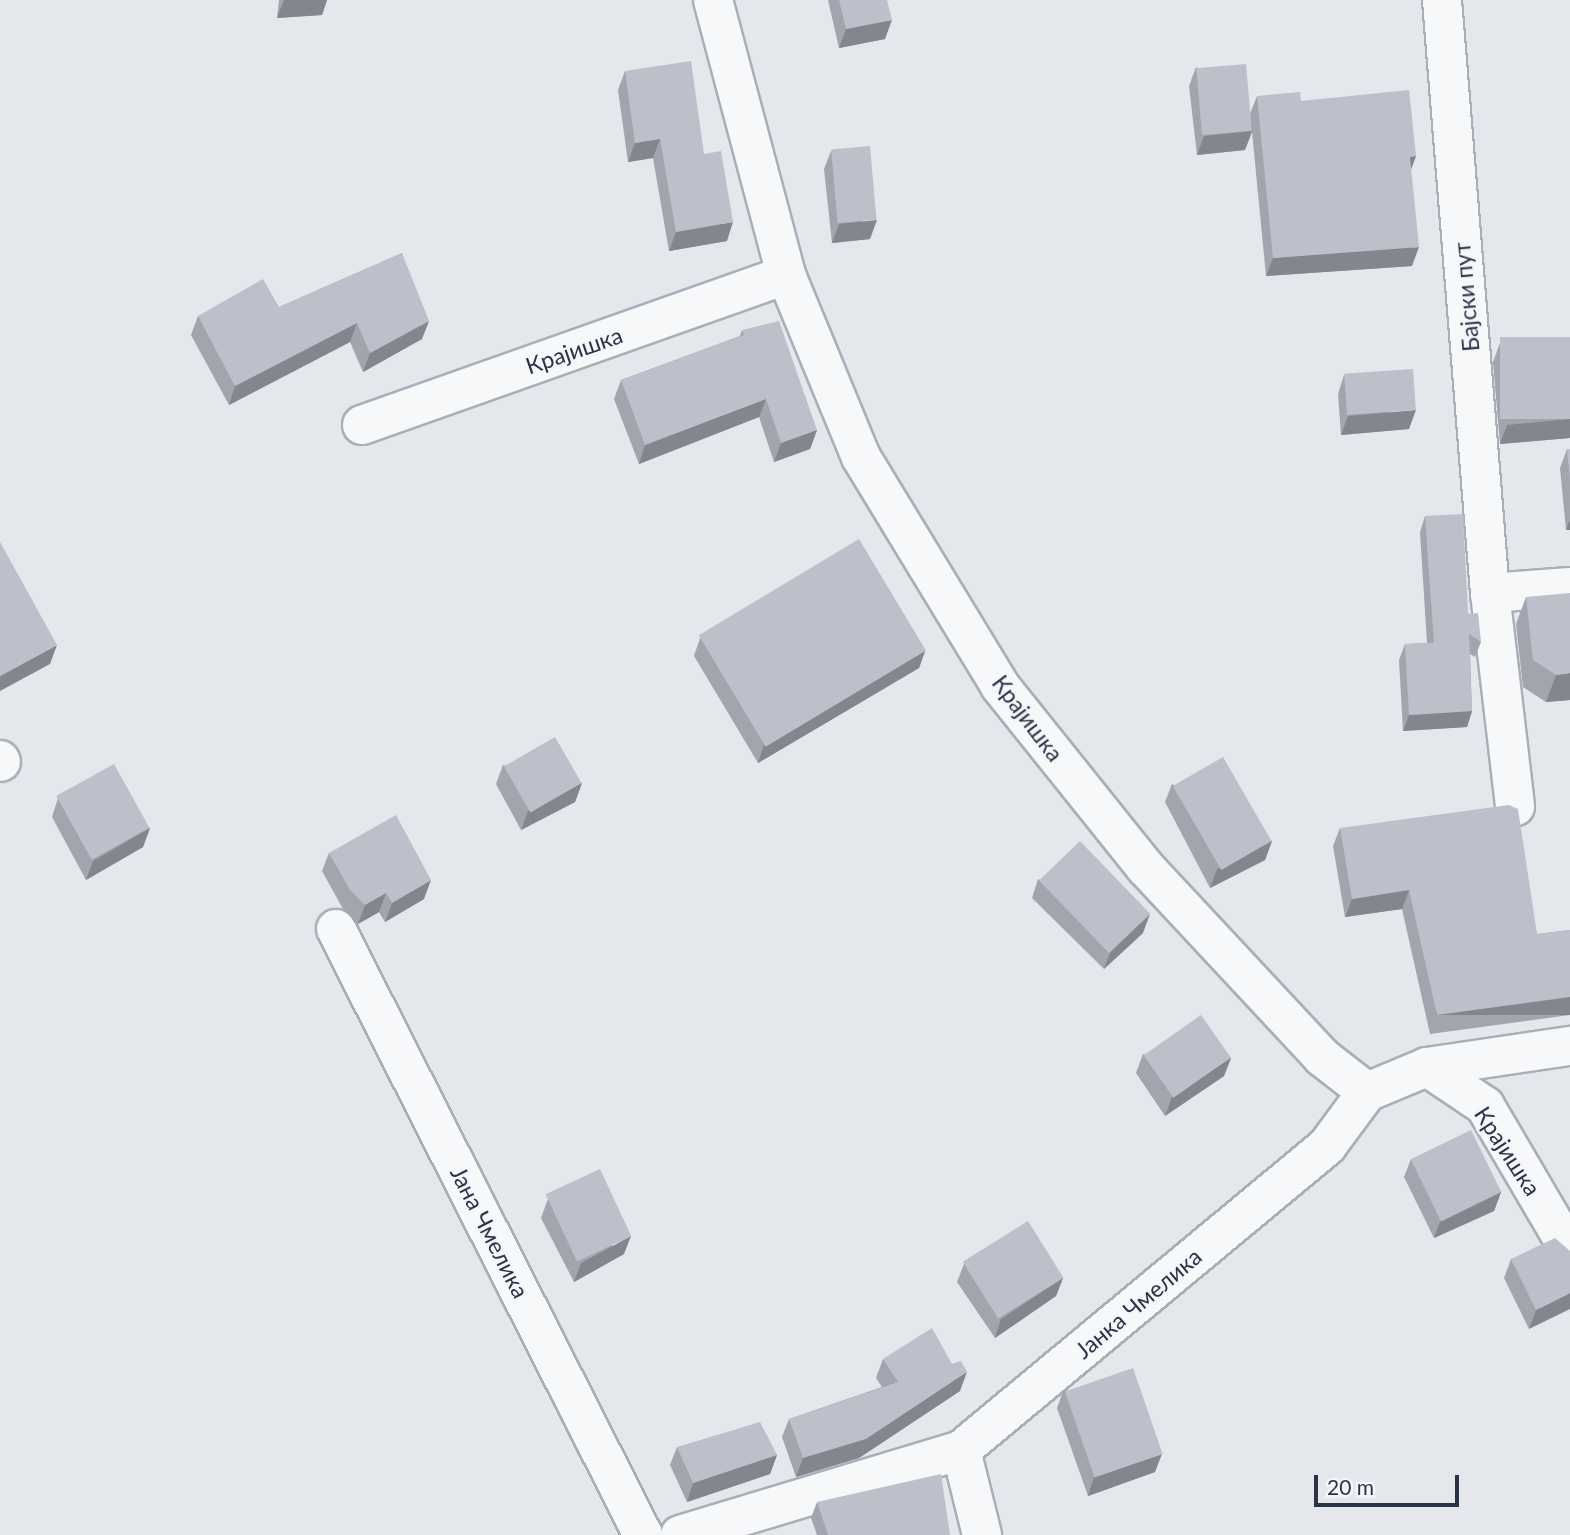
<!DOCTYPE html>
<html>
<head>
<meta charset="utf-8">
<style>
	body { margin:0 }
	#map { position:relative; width:1570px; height:1535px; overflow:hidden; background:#e4e7ec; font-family:Lato,sans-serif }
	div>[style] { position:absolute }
	.roads { filter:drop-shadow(2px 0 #a9aeb7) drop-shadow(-2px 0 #a9aeb7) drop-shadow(0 2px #a9aeb7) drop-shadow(0 -2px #a9aeb7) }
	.minor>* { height:38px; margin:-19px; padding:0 19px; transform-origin:19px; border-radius:19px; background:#f7f8fa }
	.wall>* { inset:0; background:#a1a5ae }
	.shaded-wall>* { inset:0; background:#83868d; transform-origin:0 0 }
	.building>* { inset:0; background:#bbc0ca; transform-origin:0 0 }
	span { translate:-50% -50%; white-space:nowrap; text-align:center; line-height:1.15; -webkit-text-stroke:5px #f4f6f9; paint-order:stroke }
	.street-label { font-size:23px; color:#2b3445 }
	.scale { position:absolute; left:1314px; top:1475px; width:145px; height:32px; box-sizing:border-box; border:4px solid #2b3445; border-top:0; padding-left:9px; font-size:21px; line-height:24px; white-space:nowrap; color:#2b3445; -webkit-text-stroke:5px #f4f6f9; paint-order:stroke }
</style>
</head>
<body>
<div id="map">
	<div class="roads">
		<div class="minor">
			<i style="left:713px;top:0;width:285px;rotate:75.1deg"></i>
			<i style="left:786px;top:275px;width:197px;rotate:67.6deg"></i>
			<i style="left:861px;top:457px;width:268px;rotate:58.7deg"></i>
			<i style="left:1000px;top:686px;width:233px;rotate:51.3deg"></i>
			<i style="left:1146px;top:868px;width:258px;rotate:47deg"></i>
			<i style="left:1322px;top:1057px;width:57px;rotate:37.9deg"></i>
			<i style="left:1442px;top:0;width:595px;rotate:85.37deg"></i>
			<i style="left:1490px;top:593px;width:215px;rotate:83.3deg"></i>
			<i style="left:362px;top:425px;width:450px;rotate:-19.5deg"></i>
			<i style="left:1490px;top:593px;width:80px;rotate:-4.3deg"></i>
			<i style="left:0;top:760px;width:2px;rotate:63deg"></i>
			<i style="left:336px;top:929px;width:679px;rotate:63.13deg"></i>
			<i style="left:1427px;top:1067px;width:70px;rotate:33.9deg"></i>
			<i style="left:1485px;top:1106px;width:168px;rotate:59.6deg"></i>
			<i style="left:961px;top:1450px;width:88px;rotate:76.1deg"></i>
			<i style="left:680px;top:1535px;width:294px;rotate:-16.8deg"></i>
			<i style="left:961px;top:1450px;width:476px;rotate:-39.7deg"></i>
			<i style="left:1327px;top:1146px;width:67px;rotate:-53.5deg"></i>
			<i style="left:1367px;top:1092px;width:65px;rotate:-22.6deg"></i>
			<i style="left:1427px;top:1067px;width:145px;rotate:-8.4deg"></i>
		</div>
	</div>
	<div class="wall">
		<i style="clip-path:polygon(279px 0,327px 0,322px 15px,277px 18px)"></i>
		<i style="clip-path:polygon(828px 0,887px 0,885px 39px,839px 48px)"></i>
		<i style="clip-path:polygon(1196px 67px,1250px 114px,1257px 96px,1301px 101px,1416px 156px,1411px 169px,1412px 266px,1266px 276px,1252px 132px,1245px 150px,1197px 155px,1189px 86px)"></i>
		<i style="clip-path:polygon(625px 71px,704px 154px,727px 241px,669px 251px,653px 158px,628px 162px,618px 90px)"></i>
		<i style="clip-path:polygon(831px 151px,870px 239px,832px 243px,824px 169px)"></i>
		<i style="clip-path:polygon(402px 253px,422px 339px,363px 372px,350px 342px,229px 405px,191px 335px,198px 316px,279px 307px)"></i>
		<i style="clip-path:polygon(742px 330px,817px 430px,810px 449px,774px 462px,759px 417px,639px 464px,614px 399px,621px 380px,740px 336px)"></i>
		<i style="clip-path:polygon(1570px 337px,1570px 438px,1500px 444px,1493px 362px,1500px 343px)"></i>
		<i style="clip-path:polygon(1344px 375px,1409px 429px,1341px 435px,1338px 394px)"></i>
		<i style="clip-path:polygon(1567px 449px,1570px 449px,1570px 530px,1566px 530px,1560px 468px)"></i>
		<i style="clip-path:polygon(1425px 516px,1481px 642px,1475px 657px,1470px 654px,1472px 711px,1467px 727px,1403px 731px,1399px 660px,1405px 644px,1427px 643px,1420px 532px)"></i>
		<i style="clip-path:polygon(1526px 597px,1570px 700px,1546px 702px,1523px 687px,1516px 624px)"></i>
		<i style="clip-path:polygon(700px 638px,925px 651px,919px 668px,758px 763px,694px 656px)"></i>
		<i style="clip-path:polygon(503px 765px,582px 783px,575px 802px,521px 830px,496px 784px)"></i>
		<i style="clip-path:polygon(1172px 784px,1272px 841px,1265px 860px,1210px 888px,1165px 802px)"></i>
		<i style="clip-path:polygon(58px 798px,150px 828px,143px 847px,86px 880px,52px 817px)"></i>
		<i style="clip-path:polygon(1340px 828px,1537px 934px,1570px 930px,1570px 1015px,1430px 1034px,1402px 909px,1345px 917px,1333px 846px)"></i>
		<i style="clip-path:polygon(329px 853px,424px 899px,385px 922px,379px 912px,358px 924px,343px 909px,322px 871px)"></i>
		<i style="clip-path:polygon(1038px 879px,1143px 933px,1104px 969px,1032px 898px)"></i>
		<i style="clip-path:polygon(1143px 1054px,1231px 1058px,1224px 1076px,1165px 1116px,1136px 1073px)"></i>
		<i style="clip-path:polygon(1411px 1159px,1501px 1192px,1494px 1211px,1434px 1238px,1404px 1177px)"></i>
		<i style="clip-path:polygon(548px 1199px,624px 1254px,574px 1282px,541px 1218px)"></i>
		<i style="clip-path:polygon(1570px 1251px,1529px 1329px,1504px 1278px,1511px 1259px)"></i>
		<i style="clip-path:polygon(964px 1264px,1063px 1278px,1056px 1296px,995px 1338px,957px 1282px)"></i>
		<i style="clip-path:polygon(883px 1359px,952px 1364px,960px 1391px,859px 1458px,796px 1477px,782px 1437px,789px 1419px,882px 1387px,876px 1378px)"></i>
		<i style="clip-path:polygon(1064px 1389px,1155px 1472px,1088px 1496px,1057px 1408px)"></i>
		<i style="clip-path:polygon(677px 1447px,777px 1455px,770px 1474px,687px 1502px,670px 1465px)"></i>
		<i style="clip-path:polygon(817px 1502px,950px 1535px,817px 1535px,811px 1518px)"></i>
	</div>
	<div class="shaded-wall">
		<i style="clip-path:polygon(284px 0,327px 0,322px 15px,277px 18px)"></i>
		<i style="clip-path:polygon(892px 20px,885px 39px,839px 48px,846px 29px)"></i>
		<i style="clip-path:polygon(1252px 131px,1245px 150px,1197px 155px,1204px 136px)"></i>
		<i style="clip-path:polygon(660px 139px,653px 158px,628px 162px,635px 143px)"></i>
		<i style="clip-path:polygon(1416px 156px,1409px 175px,1410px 157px)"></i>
		<i style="clip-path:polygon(877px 220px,870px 239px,832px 243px,839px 224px)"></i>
		<i style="clip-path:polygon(733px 222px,727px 241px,669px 251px,676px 232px)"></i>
		<i style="clip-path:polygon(1419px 247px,1412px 266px,1266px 276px,1273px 258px)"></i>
		<i style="clip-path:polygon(429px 321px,422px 339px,363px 372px,370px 353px)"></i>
		<i style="clip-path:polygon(357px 323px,350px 342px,229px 405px,235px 386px)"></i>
		<i style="clip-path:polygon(766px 399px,759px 417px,639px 464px,645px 445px)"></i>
		<i style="clip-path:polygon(1416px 410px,1409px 429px,1341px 435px,1348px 416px)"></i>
		<i style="clip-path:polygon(1570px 419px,1570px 438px,1500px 444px,1507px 425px)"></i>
		<i style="clip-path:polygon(817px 430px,810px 449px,774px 462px,781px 443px)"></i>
		<i style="clip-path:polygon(1570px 520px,1570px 530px,1566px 530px)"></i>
		<i style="clip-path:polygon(57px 645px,50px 664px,0 691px,0 676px)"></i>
		<i style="clip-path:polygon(925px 651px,919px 668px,758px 763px,764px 745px)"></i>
		<i style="clip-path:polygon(1570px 673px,1570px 700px,1546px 702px,1556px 675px)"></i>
		<i style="clip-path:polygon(1472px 711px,1467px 727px,1403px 731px,1409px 715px)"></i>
		<i style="clip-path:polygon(582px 783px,575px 802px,521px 830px,528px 811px)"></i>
		<i style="clip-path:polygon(150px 828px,143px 847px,86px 880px,93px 861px)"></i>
		<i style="clip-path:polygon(1272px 841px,1265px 860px,1210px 888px,1217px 869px)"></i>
		<i style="clip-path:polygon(431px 880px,424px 899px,385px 922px,392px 903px)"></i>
		<i style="clip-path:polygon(1409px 890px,1402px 909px,1345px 917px,1352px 899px)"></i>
		<i style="clip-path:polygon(386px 893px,379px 912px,358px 924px,365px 905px)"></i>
		<i style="clip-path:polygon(1150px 914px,1143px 933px,1104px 969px,1111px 950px)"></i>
		<i style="left:1570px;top:997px;width:18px;height:134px;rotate:90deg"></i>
		<i style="clip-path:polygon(1231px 1058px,1224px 1076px,1165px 1116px,1172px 1097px)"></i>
		<i style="clip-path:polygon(1501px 1192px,1494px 1211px,1434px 1238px,1441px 1219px)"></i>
		<i style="clip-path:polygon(631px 1236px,624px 1254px,574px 1282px,581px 1263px)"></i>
		<i style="clip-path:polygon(1063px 1278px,1056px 1296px,995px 1338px,1001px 1319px)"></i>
		<i style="clip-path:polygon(1570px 1293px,1570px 1309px,1529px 1329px,1536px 1310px)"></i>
		<i style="clip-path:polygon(967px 1372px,960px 1391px,859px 1458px,796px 1477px,803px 1458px)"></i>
		<i style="clip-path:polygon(1162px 1454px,1155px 1472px,1088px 1496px,1094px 1477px)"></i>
		<i style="clip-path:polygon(777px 1455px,770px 1474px,687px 1502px,693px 1483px)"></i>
	</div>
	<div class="building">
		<i style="clip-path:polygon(839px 0,887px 0,892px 20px,846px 29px)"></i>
		<i style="clip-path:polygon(691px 61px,704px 154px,721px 151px,733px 222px,676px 232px,660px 139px,635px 143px,625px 71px)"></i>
		<i style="left:1246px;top:64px;width:67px;height:50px;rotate:85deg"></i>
		<i style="clip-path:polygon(1409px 90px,1416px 156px,1410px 157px,1419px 247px,1273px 258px,1257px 96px,1300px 92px,1301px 101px)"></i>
		<i style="left:870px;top:146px;width:74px;height:39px;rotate:85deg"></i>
		<i style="clip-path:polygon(402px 253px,429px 321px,370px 353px,357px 323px,235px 386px,198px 316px,263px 279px,279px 307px)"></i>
		<i style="clip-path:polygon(779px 321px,817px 430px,781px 443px,766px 399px,645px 445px,621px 380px,744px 335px,742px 330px)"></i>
		<i style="left:1570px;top:337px;width:82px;height:70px;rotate:90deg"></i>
		<i style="left:1413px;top:369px;width:41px;height:69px;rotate:86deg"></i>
		<i style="clip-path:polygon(1567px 449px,1570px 449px,1570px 480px)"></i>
		<i style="clip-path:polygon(1463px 514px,1468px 614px,1478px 613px,1481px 642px,1469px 634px,1472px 711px,1409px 715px,1405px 644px,1434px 643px,1425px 516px)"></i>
		<i style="left:859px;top:539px;width:130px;height:187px;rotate:59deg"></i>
		<i style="clip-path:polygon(0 542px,57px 645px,0 676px)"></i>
		<i style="clip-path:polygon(1570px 593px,1570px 673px,1556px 675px,1533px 660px,1526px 597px)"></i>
		<i style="left:555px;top:737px;width:53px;height:59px;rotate:60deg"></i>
		<i style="left:1223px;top:757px;width:97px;height:58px;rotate:60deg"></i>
		<i style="left:114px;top:764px;width:73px;height:66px;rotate:61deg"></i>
		<i style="clip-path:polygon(1509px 805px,1518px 809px,1537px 934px,1570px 930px,1570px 997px,1437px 1015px,1409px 890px,1352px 899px,1340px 828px)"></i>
		<i style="clip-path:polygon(396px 815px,431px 880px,392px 903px,386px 893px,365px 905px,350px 890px,329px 853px)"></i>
		<i style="left:1080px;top:841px;width:101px;height:57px;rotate:46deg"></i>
		<i style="left:1201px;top:1015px;width:52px;height:70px;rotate:55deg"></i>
		<i style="left:1471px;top:1130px;width:69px;height:67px;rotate:64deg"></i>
		<i style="left:600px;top:1169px;width:74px;height:60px;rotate:65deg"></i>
		<i style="left:1028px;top:1221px;width:67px;height:77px;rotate:58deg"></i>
		<i style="clip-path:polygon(1555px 1238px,1570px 1251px,1570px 1293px,1536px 1310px,1511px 1259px)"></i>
		<i style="clip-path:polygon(932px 1328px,952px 1364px,961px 1361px,967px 1372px,866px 1439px,803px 1458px,789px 1419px,898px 1382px,883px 1359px)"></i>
		<i style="left:1133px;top:1368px;width:91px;height:72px;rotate:71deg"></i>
		<i style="clip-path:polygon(760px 1422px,777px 1455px,693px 1483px,677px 1447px)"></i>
		<i style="clip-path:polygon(941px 1474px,950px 1535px,828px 1535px,817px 1502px)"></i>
	</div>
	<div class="street-label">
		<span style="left:1466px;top:297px;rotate:-95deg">Бајски пут</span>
		<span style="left:574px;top:350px;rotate:-19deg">Крајишка</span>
		<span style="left:1028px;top:718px;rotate:53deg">Крајишка</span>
		<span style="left:1508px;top:1151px;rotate:57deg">Крајишка</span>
		<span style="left:490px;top:1232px;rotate:63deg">Јана Чмелика</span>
		<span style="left:1138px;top:1303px;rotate:-40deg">Јанка Чмелика</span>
	</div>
	<div class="scale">20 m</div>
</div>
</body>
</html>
